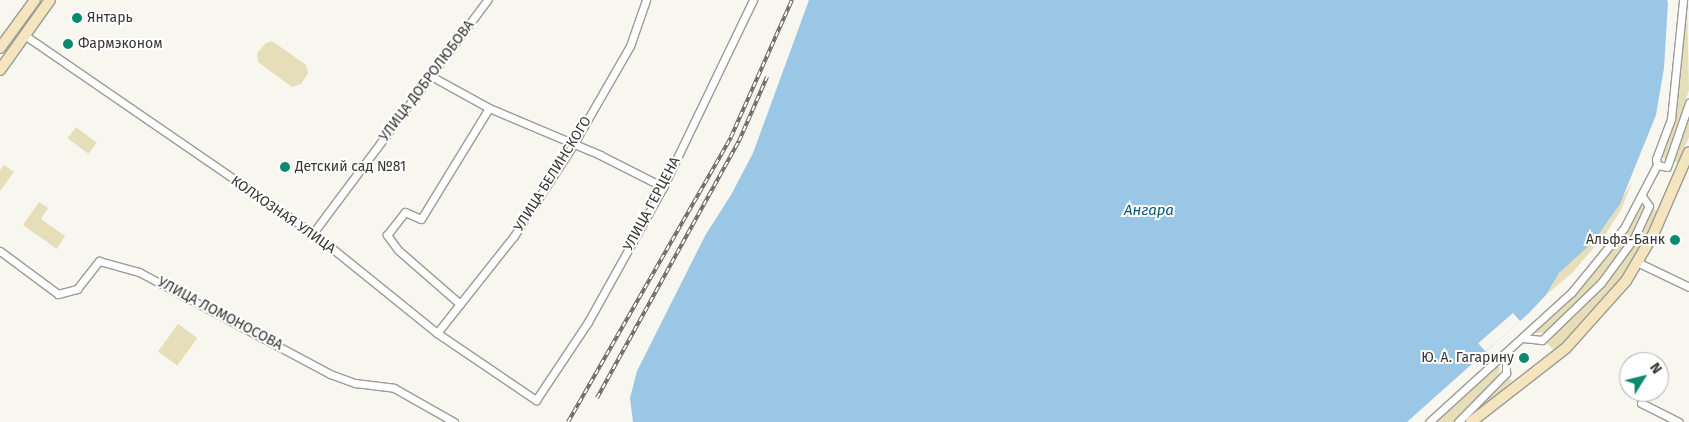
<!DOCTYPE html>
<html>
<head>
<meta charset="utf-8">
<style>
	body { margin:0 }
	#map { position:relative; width:1689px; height:422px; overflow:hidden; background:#f8f7ef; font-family:"Fira Sans",sans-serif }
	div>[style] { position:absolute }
	.green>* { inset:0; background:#e5deb8; transform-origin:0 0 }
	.water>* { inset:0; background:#9bc7e7 }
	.pier>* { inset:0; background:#f8f7ef; transform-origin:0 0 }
	.roads { filter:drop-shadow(1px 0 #9d9b94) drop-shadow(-1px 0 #9d9b94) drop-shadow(0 1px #9d9b94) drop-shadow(0 -1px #9d9b94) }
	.street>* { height:7px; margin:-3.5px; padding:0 3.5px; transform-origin:3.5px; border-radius:3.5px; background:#fff }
	.secondary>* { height:10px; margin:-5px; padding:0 5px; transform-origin:5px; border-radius:5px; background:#f5e5bf }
	.rail>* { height:4px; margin-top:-2px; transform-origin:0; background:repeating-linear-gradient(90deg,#fff 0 5.5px,#666561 0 11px); box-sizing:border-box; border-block:1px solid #666561 }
	.dots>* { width:14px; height:14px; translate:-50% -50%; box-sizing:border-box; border:2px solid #fff; border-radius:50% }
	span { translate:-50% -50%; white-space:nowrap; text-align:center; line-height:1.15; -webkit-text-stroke:4px #fff; paint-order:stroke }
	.poi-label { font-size:14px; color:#363532 }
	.left { translate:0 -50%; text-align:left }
	.right { translate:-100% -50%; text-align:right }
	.street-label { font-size:14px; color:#363532 }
	.water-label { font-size:15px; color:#09557e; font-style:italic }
	.north { position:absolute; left:1619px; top:352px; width:50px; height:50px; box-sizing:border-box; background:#fff; border:1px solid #afaead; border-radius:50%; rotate:54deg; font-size:14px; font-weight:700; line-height:20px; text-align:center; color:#363532 }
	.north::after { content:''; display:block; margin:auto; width:18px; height:22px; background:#0a8a6e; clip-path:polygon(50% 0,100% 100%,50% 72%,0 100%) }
</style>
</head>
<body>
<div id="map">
	<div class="green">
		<i style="clip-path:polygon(1687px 5px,1689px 90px,1666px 160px,1659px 156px,1671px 129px,1680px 81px)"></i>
		<i style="clip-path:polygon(272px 41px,306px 65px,308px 73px,301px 84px,292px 87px,258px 62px,257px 53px,266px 43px)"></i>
		<i style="clip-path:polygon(1689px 113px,1689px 137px,1678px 163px,1672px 161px)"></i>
		<i style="left:76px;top:127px;width:26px;height:14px;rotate:37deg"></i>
		<i style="clip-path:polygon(4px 165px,14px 172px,0 191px,0 170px)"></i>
		<i style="clip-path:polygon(1632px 182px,1621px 210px,1605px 235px,1572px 273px,1546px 295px,1559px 273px,1608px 222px)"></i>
		<i style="clip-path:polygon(39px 202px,48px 208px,41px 219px,65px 236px,57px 249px,23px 225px)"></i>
		<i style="clip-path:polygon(1640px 204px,1645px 207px,1629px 239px,1599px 280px,1548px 332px,1531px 334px,1570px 298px,1608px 253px)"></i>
		<i style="clip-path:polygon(1651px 208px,1657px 211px,1643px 248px,1630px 268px,1580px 329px,1555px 351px,1546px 342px,1619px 267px)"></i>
		<i style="left:178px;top:324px;width:24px;height:34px;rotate:36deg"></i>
		<i style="clip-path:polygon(1497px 365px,1500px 368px,1498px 376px,1454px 422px,1434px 422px)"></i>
		<i style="left:1509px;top:378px;width:4px;height:66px;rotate:45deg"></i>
	</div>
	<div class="water">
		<i style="clip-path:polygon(809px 0,1667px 0,1668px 3px,1664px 68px,1656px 115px,1620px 204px,1594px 241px,1559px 273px,1546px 295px,1529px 313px,1407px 422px,633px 422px,630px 398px,637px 371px,706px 234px,731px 195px,753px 153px)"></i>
	</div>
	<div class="pier">
		<i style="left:1513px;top:313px;width:11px;height:46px;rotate:49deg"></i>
	</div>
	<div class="roads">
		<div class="street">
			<i style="left:26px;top:36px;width:348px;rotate:34.5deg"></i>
			<i style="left:313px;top:233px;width:159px;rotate:38.9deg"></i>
			<i style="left:437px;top:333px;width:120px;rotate:34.1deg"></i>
			<i style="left:536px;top:400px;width:94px;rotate:-56.3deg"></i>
			<i style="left:588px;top:322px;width:154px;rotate:-60.9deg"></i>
			<i style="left:663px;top:187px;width:208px;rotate:-64.3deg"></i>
			<i style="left:431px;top:76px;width:66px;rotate:28.9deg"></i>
			<i style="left:489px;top:108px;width:121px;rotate:22.9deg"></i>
			<i style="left:600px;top:155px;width:71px;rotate:26.9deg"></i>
			<i style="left:1657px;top:165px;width:10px;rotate:11deg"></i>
			<i style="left:1667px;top:167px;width:68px;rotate:-71deg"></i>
			<i style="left:313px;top:233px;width:291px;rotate:-53.2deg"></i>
			<i style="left:0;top:251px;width:72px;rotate:36.6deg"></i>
			<i style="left:58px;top:294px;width:20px;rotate:-15deg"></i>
			<i style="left:77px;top:289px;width:36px;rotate:-52deg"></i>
			<i style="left:99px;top:261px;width:41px;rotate:15.4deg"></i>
			<i style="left:139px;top:272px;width:217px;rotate:28.1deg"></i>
			<i style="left:330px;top:374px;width:27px;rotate:20deg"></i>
			<i style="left:355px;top:383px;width:39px;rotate:7deg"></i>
			<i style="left:394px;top:388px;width:69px;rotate:29.5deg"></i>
			<i style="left:1639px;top:263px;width:55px;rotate:25.6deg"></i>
			<i style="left:460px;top:304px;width:82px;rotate:-138.9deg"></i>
			<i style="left:398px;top:250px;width:19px;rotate:-126deg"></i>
			<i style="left:387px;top:235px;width:29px;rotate:-52deg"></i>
			<i style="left:405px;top:212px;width:17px;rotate:24deg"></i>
			<i style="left:421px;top:219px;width:130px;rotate:-58.5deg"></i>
			<i style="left:437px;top:333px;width:124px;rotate:-51.6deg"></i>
			<i style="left:514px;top:236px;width:108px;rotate:-57deg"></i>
			<i style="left:573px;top:145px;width:114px;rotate:-60.1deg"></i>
			<i style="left:630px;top:46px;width:49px;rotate:-70.8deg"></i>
			<i style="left:1523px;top:338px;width:19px;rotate:6deg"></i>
			<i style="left:1542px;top:340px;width:82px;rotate:-44deg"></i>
			<i style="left:1601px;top:283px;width:56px;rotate:-53.7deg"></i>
			<i style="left:1634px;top:238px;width:35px;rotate:-65deg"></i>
			<i style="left:1649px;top:206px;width:12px;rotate:-125deg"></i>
			<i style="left:1641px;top:403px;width:42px;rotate:26.6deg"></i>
			<i style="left:1429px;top:422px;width:192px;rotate:-42.3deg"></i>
			<i style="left:1571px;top:293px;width:84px;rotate:-50.8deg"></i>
			<i style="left:1624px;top:228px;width:71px;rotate:-62.4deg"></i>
			<i style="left:1657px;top:165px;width:6px;rotate:-99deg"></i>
			<i style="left:1656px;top:159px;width:43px;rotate:-69.4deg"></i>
			<i style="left:1671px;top:119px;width:120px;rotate:-84.2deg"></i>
			<i style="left:1458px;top:422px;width:69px;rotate:-45.6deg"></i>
			<i style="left:1506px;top:373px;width:20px;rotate:-90deg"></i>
		</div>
		<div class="secondary">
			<i style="left:0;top:48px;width:59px;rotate:-53.9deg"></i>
			<i style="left:0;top:70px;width:86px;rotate:-54.5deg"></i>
			<i style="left:1471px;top:422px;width:120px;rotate:-37.9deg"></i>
			<i style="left:1566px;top:348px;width:90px;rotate:-48.2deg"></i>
			<i style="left:1626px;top:281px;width:53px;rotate:-59.6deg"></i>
			<i style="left:1653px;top:235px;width:90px;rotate:-66.6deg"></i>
		</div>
	</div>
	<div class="rail">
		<i style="left:597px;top:398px;width:294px;rotate:-61.1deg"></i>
		<i style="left:739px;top:141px;width:70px;rotate:-66.4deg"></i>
		<i style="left:568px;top:422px;width:328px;rotate:-60.2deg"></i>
		<i style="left:731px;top:137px;width:150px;rotate:-66deg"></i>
	</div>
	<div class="dots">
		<i style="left:77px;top:18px;background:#0a8a6e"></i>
		<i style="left:68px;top:44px;background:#0a8a6e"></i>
		<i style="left:285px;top:167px;background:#0a8a6e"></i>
		<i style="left:1675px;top:240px;background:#0a8a6e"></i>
		<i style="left:1524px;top:358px;background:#0a8a6e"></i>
	</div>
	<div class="poi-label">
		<span class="left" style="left:87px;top:18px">Янтарь</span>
		<span class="left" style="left:78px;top:44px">Фармэконом</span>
		<span class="left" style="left:295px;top:167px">Детский сад №81</span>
		<span class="right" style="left:1665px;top:240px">Альфа-Банк</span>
		<span class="right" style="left:1514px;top:358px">Ю. А. Гагарину</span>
	</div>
	<div class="street-label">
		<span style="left:427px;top:81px;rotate:-53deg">УЛИЦА ДОБРОЛЮБОВА</span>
		<span style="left:553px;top:174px;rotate:-58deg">УЛИЦА БЕЛИНСКОГО</span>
		<span style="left:652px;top:204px;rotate:-62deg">УЛИЦА ГЕРЦЕНА</span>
		<span style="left:283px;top:215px;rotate:35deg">КОЛХОЗНАЯ УЛИЦА</span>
		<span style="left:220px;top:314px;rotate:28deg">УЛИЦА ЛОМОНОСОВА</span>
	</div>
	<div class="water-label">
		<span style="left:1149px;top:211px">Ангара</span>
	</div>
	<div class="north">N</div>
</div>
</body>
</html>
